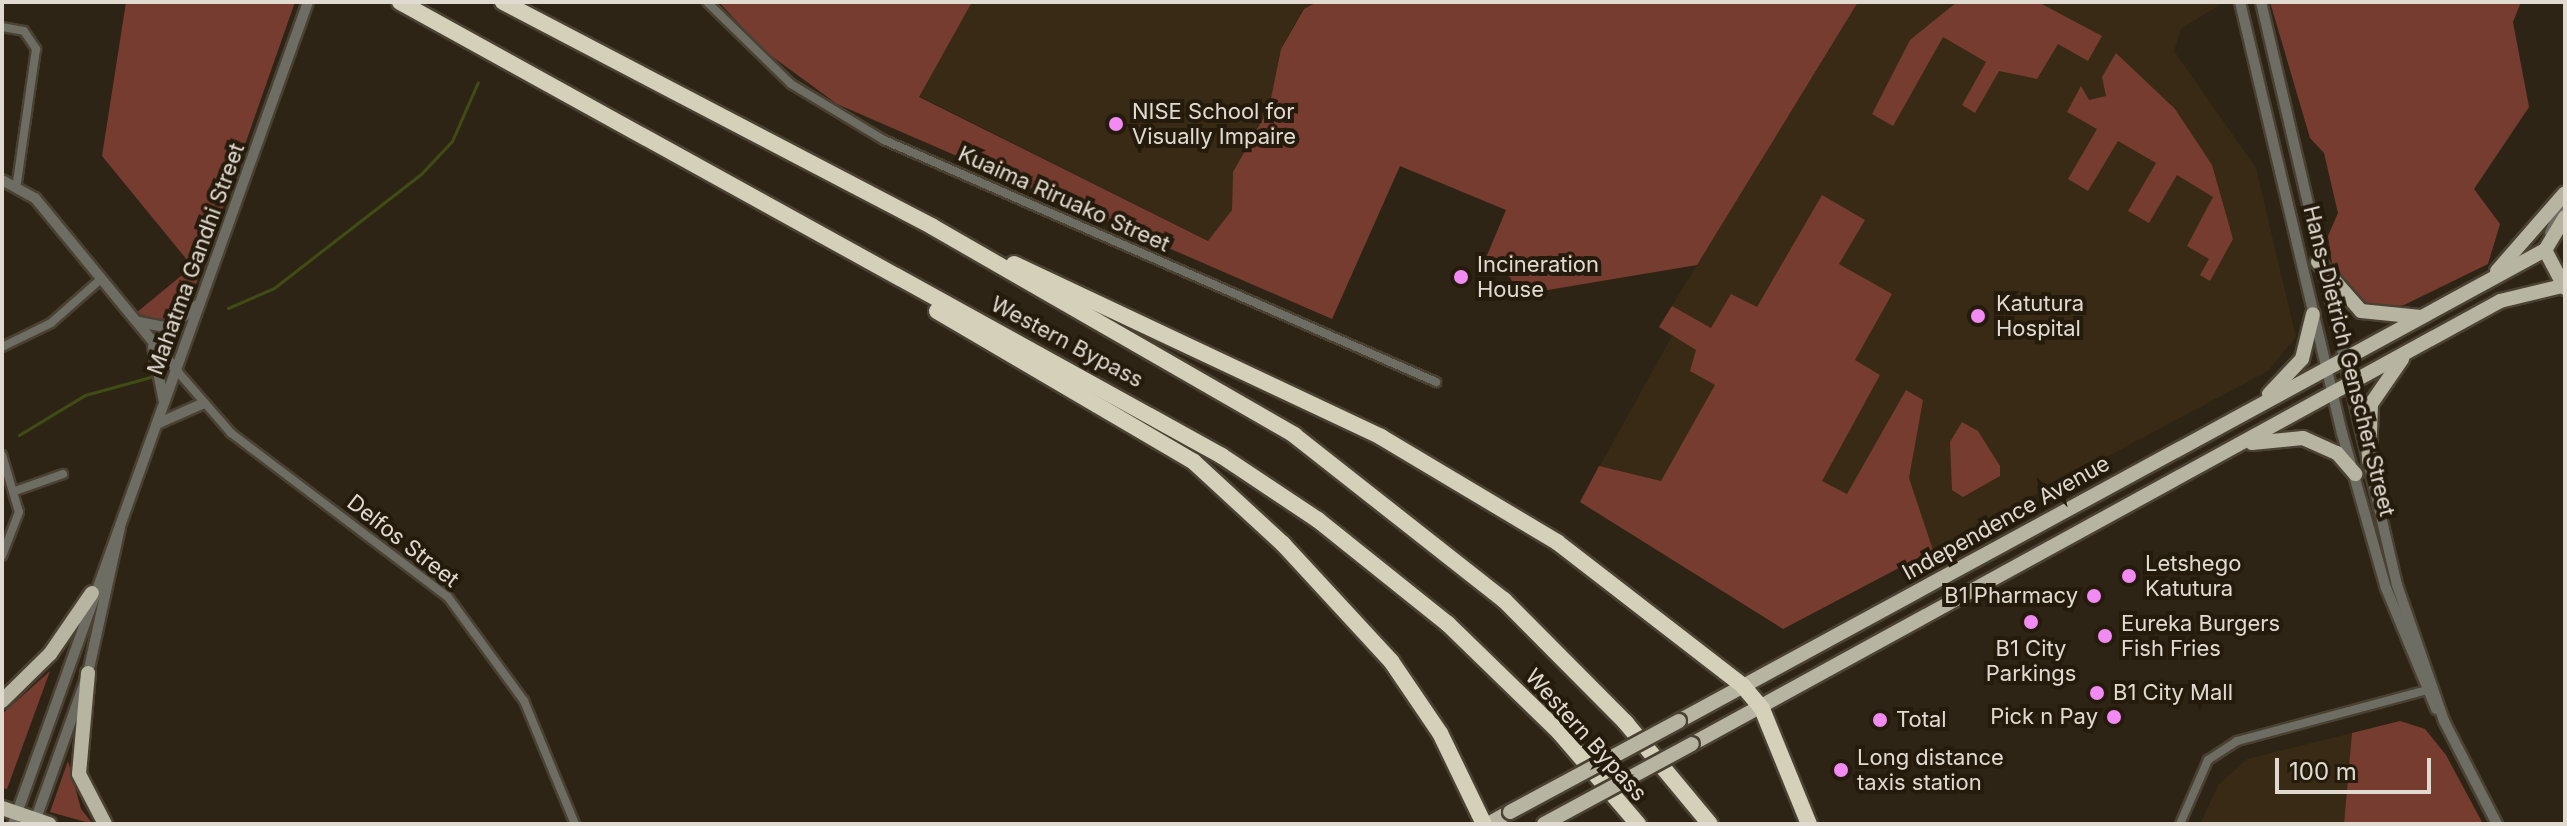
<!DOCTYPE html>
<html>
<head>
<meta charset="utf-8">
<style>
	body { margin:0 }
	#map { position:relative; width:2567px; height:826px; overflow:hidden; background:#2e2415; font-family:Inter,sans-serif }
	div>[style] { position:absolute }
	.built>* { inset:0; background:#382a14 }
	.green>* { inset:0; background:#773c30 }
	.stream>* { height:3px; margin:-1.5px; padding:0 1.5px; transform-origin:1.5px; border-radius:1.5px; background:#3f4d14 }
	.roads { filter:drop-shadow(2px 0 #4a4133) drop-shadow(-2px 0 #4a4133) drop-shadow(0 2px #4a4133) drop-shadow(0 -2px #4a4133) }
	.minor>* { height:8px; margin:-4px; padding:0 4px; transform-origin:4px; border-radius:4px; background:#6e6d64 }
	.tertiary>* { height:10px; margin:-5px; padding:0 5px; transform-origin:5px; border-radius:5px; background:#6e6d64 }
	.primary>* { height:14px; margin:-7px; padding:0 7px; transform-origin:7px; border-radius:7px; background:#b7b4a2 }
	.motorway>* { height:16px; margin:-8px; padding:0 8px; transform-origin:8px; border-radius:8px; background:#d4d0ba }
	.bridges { filter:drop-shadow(2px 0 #4a4133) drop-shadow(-2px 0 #4a4133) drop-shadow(0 2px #4a4133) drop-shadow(0 -2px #4a4133) }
	.primary-bridge>* { height:14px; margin:-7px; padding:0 7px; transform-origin:7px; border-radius:7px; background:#b7b4a2 }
	.dots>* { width:22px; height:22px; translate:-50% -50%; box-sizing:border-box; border:4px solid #251b0c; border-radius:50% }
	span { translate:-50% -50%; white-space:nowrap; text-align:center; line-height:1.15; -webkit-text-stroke:8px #251b0c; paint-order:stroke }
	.poi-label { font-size:22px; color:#e0dad0 }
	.left { translate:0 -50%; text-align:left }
	.right { translate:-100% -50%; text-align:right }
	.street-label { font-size:22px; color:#e0dad0 }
	.frame { position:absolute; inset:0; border:4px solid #e0dad0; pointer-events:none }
	.scale { position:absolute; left:2275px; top:758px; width:156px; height:36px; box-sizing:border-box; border:4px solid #e0dad0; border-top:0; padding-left:10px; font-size:24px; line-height:28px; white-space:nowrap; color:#e0dad0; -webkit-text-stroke:6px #251b0c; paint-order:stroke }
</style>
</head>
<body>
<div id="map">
	<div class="built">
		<i style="clip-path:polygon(972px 2px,1317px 2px,1303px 9px,1281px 48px,1269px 108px,1233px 172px,1232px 210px,1209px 241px,919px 96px)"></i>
		<i style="clip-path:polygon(1858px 2px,2224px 2px,2181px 29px,2174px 51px,2256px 168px,2296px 337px,2268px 371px,1783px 629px,1580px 502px,1672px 336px,1659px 327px)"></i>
		<i style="clip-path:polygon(2352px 733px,2344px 824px,2200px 824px,2219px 784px,2247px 759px)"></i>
	</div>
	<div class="green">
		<i style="clip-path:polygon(126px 2px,295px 2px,188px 307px,171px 324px,136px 313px,187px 271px,188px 261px,102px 156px)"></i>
		<i style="clip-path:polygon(719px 2px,972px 2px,919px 97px,1208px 241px,1232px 210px,1233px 172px,1269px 108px,1281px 49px,1304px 9px,1317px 2px,1858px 2px,1697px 265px,1518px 295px,1510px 277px,1483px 265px,1506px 210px,1400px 166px,1332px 319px,837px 104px,762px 49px)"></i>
		<i style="clip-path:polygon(1957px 2px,2038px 2px,2102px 36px,2088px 61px,2058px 44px,2037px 79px,1999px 71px,1975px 113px,1962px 105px,1986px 62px,1943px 37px,1893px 126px,1872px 114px,1910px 40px)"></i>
		<i style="clip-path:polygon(2270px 2px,2521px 2px,2513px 22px,2529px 107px,2474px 189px,2500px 224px,2488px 264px,2404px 305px,2381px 309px,2351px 295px,2332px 263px,2328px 236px,2338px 213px,2324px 153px,2310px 138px)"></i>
		<i style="clip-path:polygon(2116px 53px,2175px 109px,2212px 165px,2233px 239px,2210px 281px,2200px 275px,2209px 259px,2187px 246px,2213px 197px,2177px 175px,2149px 223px,2128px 211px,2156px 163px,2118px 141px,2088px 191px,2068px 179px,2097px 129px,2067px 112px,2081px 86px,2089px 100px,2106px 96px,2102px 77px)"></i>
		<i style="clip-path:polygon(1822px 195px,1865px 220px,1839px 264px,1892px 294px,1855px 360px,1880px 375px,1822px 481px,1847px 494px,1906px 390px,1923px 400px,1909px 478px,1933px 550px,1783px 629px,1580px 502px,1599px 466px,1661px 481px,1715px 385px,1690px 371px,1696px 350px,1659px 327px,1672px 306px,1711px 328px,1731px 294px,1757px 307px)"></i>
		<i style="clip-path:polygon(1962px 422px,1978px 431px,2000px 466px,2000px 476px,1963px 497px,1952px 490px,1950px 442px)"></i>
		<i style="clip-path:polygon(50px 671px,7px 789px,2px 788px,2px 714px)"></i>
		<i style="clip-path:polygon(2400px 721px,2425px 729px,2446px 755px,2483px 824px,2344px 824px,2352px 733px)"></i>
		<i style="clip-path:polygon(68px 761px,81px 809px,93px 824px,50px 812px)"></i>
	</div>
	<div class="stream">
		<i style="left:228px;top:308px;width:50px;rotate:-23.5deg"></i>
		<i style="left:274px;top:288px;width:186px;rotate:-37.8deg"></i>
		<i style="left:421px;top:174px;width:45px;rotate:-46.8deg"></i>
		<i style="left:452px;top:141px;width:64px;rotate:-66.2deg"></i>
		<i style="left:19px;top:435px;width:77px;rotate:-31.2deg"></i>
		<i style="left:85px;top:395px;width:68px;rotate:-15.3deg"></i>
	</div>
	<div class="roads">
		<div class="minor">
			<i style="left:707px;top:2px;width:117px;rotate:44.3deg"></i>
			<i style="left:791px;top:84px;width:109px;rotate:31.1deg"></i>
			<i style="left:884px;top:140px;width:603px;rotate:23.67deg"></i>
			<i style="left:2px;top:27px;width:22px;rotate:10deg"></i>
			<i style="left:24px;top:31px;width:22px;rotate:56deg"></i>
			<i style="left:36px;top:49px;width:135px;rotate:98.1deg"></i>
			<i style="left:2px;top:347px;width:55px;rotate:-26.1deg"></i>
			<i style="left:51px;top:323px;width:65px;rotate:-41.3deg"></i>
			<i style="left:177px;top:371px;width:82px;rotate:48.9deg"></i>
			<i style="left:231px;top:433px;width:272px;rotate:37.1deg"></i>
			<i style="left:448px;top:597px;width:129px;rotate:53.8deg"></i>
			<i style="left:524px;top:701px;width:133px;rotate:67.5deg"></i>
			<i style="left:2px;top:455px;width:59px;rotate:73.4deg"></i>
			<i style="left:19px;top:512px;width:47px;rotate:111.1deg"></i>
			<i style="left:15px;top:491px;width:51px;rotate:-19.5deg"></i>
			<i style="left:2180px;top:824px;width:70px;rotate:-66.4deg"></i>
			<i style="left:2208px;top:760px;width:35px;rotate:-33deg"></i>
			<i style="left:2237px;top:741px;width:201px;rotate:-15deg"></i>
		</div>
		<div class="tertiary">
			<i style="left:2240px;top:2px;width:443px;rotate:76.7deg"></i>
			<i style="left:2342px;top:433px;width:161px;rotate:74.2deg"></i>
			<i style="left:2386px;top:588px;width:131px;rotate:67.5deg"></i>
			<i style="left:2261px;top:2px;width:599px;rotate:76.87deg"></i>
			<i style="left:2397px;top:585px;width:144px;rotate:70.9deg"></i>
			<i style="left:2444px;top:721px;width:116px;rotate:62.8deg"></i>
			<i style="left:2px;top:180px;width:38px;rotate:29deg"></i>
			<i style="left:35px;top:198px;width:224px;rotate:50.6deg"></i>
			<i style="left:2550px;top:233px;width:36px;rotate:-67deg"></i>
			<i style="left:139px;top:322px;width:32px;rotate:11deg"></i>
			<i style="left:170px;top:328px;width:39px;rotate:-40deg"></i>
			<i style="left:153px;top:347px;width:56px;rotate:78.7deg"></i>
			<i style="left:159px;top:423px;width:49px;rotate:-24deg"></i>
			<i style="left:13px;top:824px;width:873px;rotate:-70.26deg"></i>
			<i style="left:34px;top:824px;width:160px;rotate:-70.3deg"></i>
			<i style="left:88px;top:673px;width:148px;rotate:-77.6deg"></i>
		</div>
		<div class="primary">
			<i style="left:2565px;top:217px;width:39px;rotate:121deg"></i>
			<i style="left:2545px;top:250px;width:43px;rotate:62.2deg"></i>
			<i style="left:2318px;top:262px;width:65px;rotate:48.7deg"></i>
			<i style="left:2361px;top:311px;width:60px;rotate:5.7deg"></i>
			<i style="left:2497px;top:271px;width:103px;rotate:-48.9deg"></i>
			<i style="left:2269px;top:394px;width:48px;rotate:-46.7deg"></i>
			<i style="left:2302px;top:359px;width:46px;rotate:-76.3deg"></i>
			<i style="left:2252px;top:443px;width:51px;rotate:-5.6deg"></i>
			<i style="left:2303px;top:438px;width:37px;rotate:24deg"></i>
			<i style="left:2337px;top:453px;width:28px;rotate:49deg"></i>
			<i style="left:2369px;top:461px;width:57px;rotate:-88deg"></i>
			<i style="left:2371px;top:404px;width:55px;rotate:-55.4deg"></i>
			<i style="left:88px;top:673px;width:101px;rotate:95.1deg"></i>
			<i style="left:79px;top:774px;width:56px;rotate:62.5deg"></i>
			<i style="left:2px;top:701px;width:67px;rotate:-44.4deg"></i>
			<i style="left:50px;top:654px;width:74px;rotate:-55.5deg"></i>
			<i style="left:1679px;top:721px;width:986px;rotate:-28.54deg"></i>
			<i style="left:1692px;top:744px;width:921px;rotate:-28.73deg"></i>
			<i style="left:2500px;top:301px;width:64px;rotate:-13.6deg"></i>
			<i style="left:2px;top:808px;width:50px;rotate:18.8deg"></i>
			<i style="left:1488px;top:824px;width:25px;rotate:-29deg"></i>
		</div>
		<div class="motorway">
			<i style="left:400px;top:2px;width:939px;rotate:28.91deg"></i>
			<i style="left:1222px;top:456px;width:115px;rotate:33.7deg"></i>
			<i style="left:1318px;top:520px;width:166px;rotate:38.7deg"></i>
			<i style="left:1448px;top:624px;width:156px;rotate:44.2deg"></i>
			<i style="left:1560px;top:733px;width:120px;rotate:49.4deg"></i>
			<i style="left:503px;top:2px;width:485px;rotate:27.6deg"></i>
			<i style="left:933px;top:227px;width:417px;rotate:29.9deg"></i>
			<i style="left:1294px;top:435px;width:267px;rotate:38.2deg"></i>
			<i style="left:1504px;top:600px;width:173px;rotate:45.2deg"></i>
			<i style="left:1626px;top:723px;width:131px;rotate:50.3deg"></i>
			<i style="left:1014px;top:264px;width:406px;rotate:25.2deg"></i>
			<i style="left:1381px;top:437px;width:205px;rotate:30.8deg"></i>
			<i style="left:1557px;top:542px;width:235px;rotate:37.7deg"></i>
			<i style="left:1743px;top:686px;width:30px;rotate:50deg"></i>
			<i style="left:1762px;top:709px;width:124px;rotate:67.8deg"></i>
			<i style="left:937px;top:311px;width:298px;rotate:30.4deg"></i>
			<i style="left:1194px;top:462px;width:121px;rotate:42.7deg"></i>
			<i style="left:1283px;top:544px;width:159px;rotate:47.3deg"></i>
			<i style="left:1391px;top:661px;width:87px;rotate:55.8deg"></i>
			<i style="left:1440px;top:733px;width:101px;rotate:64.2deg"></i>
		</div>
	</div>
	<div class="bridges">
		<div class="primary-bridge">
			<i style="left:1510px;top:812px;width:192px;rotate:-28.3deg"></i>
			<i style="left:1544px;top:824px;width:168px;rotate:-28.4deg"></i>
		</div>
	</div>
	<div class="dots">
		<i style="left:1116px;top:124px;background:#f28af3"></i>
		<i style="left:1461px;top:277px;background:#f28af3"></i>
		<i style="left:1978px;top:316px;background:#f28af3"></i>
		<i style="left:2129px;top:576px;background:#f28af3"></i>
		<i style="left:2094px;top:596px;background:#f28af3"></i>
		<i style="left:2031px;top:622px;background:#f28af3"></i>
		<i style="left:2105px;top:636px;background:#f28af3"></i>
		<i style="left:2097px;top:693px;background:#f28af3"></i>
		<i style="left:2114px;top:717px;background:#f28af3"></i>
		<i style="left:1880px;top:720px;background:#f28af3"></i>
		<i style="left:1841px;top:770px;background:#f28af3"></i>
	</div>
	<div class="poi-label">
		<span class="left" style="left:1132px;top:124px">NISE School for<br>Visually Impaire</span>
		<span class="left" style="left:1477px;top:277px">Incineration<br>House</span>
		<span class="left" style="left:1996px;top:316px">Katutura<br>Hospital</span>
		<span class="left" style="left:2145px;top:576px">Letshego<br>Katutura</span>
		<span class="right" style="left:2078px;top:596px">B1 Pharmacy</span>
		<span class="left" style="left:2121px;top:636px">Eureka Burgers<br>Fish Fries</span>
		<span style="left:2031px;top:661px">B1 City<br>Parkings</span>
		<span class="left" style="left:2113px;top:693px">B1 City Mall</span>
		<span class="right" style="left:2098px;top:717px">Pick n Pay</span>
		<span class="left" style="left:1896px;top:720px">Total</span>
		<span class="left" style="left:1857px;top:770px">Long distance<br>taxis station</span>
	</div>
	<div class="street-label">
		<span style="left:1064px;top:199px;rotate:24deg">Kuaima Riruako Street</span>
		<span style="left:196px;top:259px;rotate:-70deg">Mahatma Gandhi Street</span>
		<span style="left:1067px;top:342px;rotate:28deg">Western Bypass</span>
		<span style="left:2349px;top:361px;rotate:76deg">Hans-Dietrich Genscher Street</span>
		<span style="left:2006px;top:518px;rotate:-29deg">Independence Avenue</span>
		<span style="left:403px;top:541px;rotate:38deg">Delfos Street</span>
		<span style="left:1586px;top:735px;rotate:48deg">Western Bypass</span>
	</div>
	<div class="frame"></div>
	<div class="scale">100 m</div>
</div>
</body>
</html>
